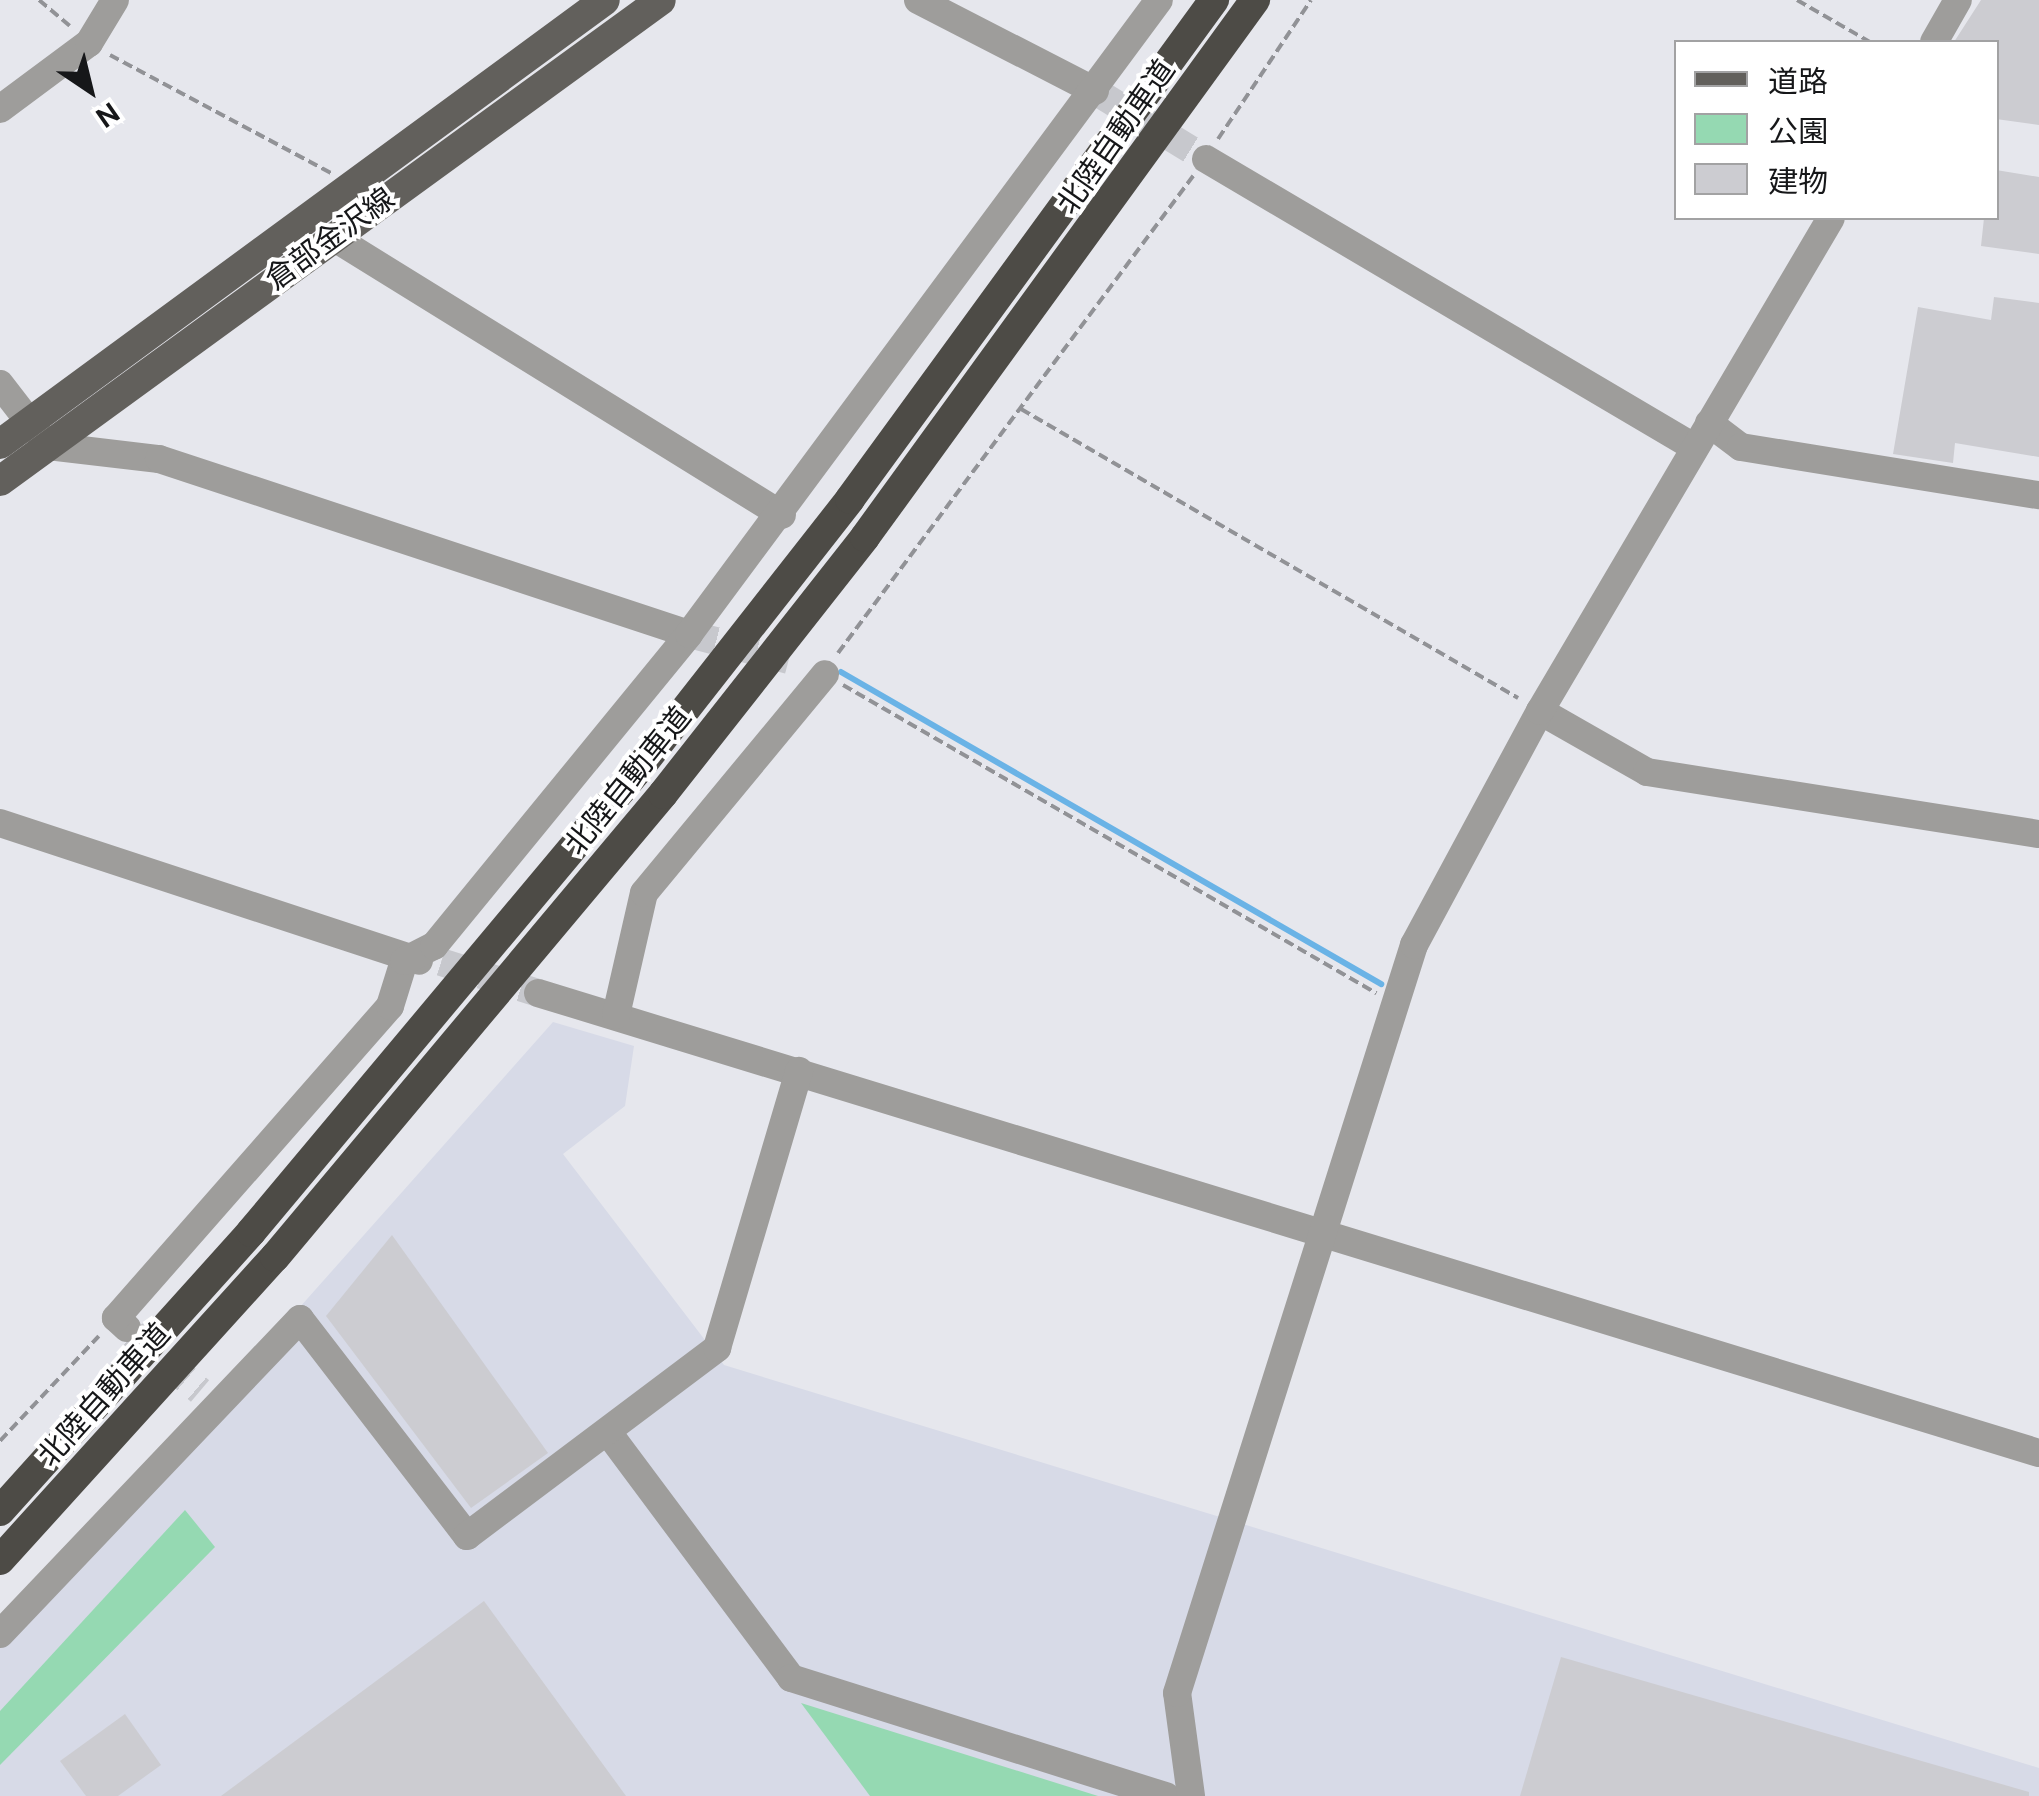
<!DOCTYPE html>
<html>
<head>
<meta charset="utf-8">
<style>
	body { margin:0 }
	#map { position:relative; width:2039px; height:1796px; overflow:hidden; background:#e6e7ed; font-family:"DM Sans","Noto Sans JP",sans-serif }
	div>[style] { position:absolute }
	.built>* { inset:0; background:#d7dae7 }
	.green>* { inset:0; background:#95d9b2 }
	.stream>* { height:6px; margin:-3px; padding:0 3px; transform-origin:3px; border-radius:3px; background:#6ab3e6 }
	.building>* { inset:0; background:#ccccd1 }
	.minor-tunnel>* { height:28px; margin-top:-14px; transform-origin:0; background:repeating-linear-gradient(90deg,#c7c8cd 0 28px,transparent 0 42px) }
	.path>* { height:4px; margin-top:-2px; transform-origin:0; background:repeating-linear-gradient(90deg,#919296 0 10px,transparent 0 15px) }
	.minor>* { height:28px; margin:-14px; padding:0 14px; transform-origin:14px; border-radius:14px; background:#9e9d9b }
	.major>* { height:30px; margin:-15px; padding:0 15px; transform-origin:15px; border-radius:15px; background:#62605c }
	.highway>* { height:30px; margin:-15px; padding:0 15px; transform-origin:15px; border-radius:15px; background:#4d4b46 }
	span { translate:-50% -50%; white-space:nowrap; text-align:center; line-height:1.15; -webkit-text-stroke:8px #fff; paint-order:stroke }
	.street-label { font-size:30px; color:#161719 }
	.legend { position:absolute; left:1674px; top:40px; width:325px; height:180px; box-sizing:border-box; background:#fff; border:2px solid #a2a2a3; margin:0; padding:12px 18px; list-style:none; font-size:30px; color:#161719 }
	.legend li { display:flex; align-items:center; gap:20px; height:50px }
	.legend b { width:50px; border:2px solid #a2a2a3 }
	.north { position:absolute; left:40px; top:40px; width:100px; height:100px; -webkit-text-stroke:8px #fff; paint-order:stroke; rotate:145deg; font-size:28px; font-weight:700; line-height:40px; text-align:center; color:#161719 }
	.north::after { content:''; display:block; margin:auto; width:35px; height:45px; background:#161719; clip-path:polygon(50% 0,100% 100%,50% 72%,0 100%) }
</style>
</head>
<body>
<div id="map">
	<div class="built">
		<i style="clip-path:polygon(553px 1022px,634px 1046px,625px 1106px,563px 1154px,724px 1365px,2039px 1768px,2039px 1796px,0 1796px,0 1645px)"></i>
	</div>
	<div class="green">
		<i style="clip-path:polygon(185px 1510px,215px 1547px,0 1765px,0 1711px)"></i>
		<i style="clip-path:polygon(801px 1703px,1098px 1796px,870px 1796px)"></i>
	</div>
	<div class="stream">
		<i style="left:841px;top:672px;width:624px;rotate:30.02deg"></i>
	</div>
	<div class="building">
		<i style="clip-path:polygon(1981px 0,2039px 0,2039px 125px,1996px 119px,1996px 42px,1954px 42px)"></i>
		<i style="clip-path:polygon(1996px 170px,2039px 177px,2039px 254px,1981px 246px,1984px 218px,1996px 218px)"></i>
		<i style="clip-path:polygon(1994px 297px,2039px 303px,2039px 457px,1955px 443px,1953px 463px,1893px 454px,1918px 307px,1991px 320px)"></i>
		<i style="clip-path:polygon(392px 1235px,548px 1453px,471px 1508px,326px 1316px)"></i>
		<i style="clip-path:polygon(484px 1601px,626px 1796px,221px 1796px)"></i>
		<i style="clip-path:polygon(1561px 1657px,2029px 1792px,2029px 1796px,1520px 1796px)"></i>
		<i style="clip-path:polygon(125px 1714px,161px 1765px,118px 1796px,86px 1796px,60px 1761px)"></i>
	</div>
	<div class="minor-tunnel">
		<i style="left:1095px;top:91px;width:130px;rotate:31.5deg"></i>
		<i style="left:689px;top:634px;width:103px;rotate:14.6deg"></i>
		<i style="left:441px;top:962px;width:102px;rotate:17.7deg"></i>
		<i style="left:133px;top:1334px;width:88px;rotate:40.4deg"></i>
	</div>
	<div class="path">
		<i style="left:39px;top:0;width:40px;rotate:40deg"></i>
		<i style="left:1797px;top:0;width:84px;rotate:29.9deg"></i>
		<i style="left:110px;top:55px;width:251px;rotate:28.1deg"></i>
		<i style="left:1218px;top:139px;width:167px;rotate:-56.2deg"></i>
		<i style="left:1021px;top:409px;width:575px;rotate:30.18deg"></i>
		<i style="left:838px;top:653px;width:595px;rotate:-53.34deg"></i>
		<i style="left:843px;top:685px;width:616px;rotate:30.02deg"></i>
		<i style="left:0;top:1441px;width:144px;rotate:-46.7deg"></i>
	</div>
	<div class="minor">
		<i style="left:918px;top:0;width:199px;rotate:27.2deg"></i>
		<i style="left:1934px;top:42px;width:48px;rotate:-60.3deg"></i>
		<i style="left:0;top:109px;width:111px;rotate:-36.6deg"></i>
		<i style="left:89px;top:43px;width:50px;rotate:-58.8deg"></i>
		<i style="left:1206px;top:159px;width:567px;rotate:30.55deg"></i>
		<i style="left:333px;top:237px;width:528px;rotate:31.76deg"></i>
		<i style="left:0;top:384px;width:78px;rotate:52.3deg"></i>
		<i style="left:48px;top:446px;width:112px;rotate:6.7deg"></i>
		<i style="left:159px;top:459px;width:558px;rotate:18.27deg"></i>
		<i style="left:1709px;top:423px;width:40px;rotate:37deg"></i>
		<i style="left:1741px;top:447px;width:302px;rotate:9.2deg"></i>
		<i style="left:1540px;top:711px;width:123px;rotate:29.7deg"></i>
		<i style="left:1647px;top:772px;width:397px;rotate:9deg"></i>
		<i style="left:0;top:823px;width:441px;rotate:18.2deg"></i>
		<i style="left:538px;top:993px;width:1570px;rotate:17.04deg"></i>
		<i style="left:616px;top:1015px;width:125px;rotate:-77.1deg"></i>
		<i style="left:644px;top:893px;width:284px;rotate:-50.4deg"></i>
		<i style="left:127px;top:1328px;width:15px;rotate:-138deg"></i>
		<i style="left:116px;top:1318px;width:415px;rotate:-48.7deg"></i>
		<i style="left:390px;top:1006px;width:47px;rotate:-72.7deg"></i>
		<i style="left:404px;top:961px;width:34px;rotate:-27deg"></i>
		<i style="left:434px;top:946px;width:403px;rotate:-50.7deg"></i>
		<i style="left:689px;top:634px;width:789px;rotate:-53.45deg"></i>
		<i style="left:610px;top:1435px;width:303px;rotate:53.3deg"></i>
		<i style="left:791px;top:1678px;width:393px;rotate:17.5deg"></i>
		<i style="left:0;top:1634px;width:435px;rotate:-46.4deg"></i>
		<i style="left:300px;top:1319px;width:274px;rotate:52.4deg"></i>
		<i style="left:467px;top:1536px;width:313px;rotate:-36.9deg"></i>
		<i style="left:717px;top:1348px;width:289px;rotate:-73.5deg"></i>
		<i style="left:1191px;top:1796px;width:104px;rotate:-97.7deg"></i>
		<i style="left:1177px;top:1693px;width:785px;rotate:-72.42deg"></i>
		<i style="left:1414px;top:945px;width:266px;rotate:-61.7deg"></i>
		<i style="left:1540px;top:711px;width:572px;rotate:-59.45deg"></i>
	</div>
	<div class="major">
		<i style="left:0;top:444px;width:750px;rotate:-36.27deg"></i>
		<i style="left:0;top:481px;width:817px;rotate:-36.04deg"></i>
	</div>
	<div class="highway">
		<i style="left:0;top:1511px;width:375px;rotate:-48deg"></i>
		<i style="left:251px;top:1232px;width:601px;rotate:-50.06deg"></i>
		<i style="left:637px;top:771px;width:345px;rotate:-51.9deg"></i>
		<i style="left:850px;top:499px;width:618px;rotate:-53.89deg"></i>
		<i style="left:0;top:1560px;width:409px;rotate:-47.8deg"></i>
		<i style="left:275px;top:1257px;width:604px;rotate:-50.04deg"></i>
		<i style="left:663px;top:794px;width:327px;rotate:-51.8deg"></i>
		<i style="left:865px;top:537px;width:664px;rotate:-54.01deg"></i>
	</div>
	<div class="street-label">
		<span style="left:1116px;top:137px;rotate:-55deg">北陸自動車道</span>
		<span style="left:330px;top:239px;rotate:-36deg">倉部金沢線</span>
		<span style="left:628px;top:781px;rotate:-51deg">北陸自動車道</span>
		<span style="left:104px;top:1395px;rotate:-48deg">北陸自動車道</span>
	</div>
	<ul class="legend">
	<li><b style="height:12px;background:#62605c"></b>道路</li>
	<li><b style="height:28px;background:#95d9b2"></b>公園</li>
	<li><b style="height:28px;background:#ccccd1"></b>建物</li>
	</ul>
	<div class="north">N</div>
</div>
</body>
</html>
